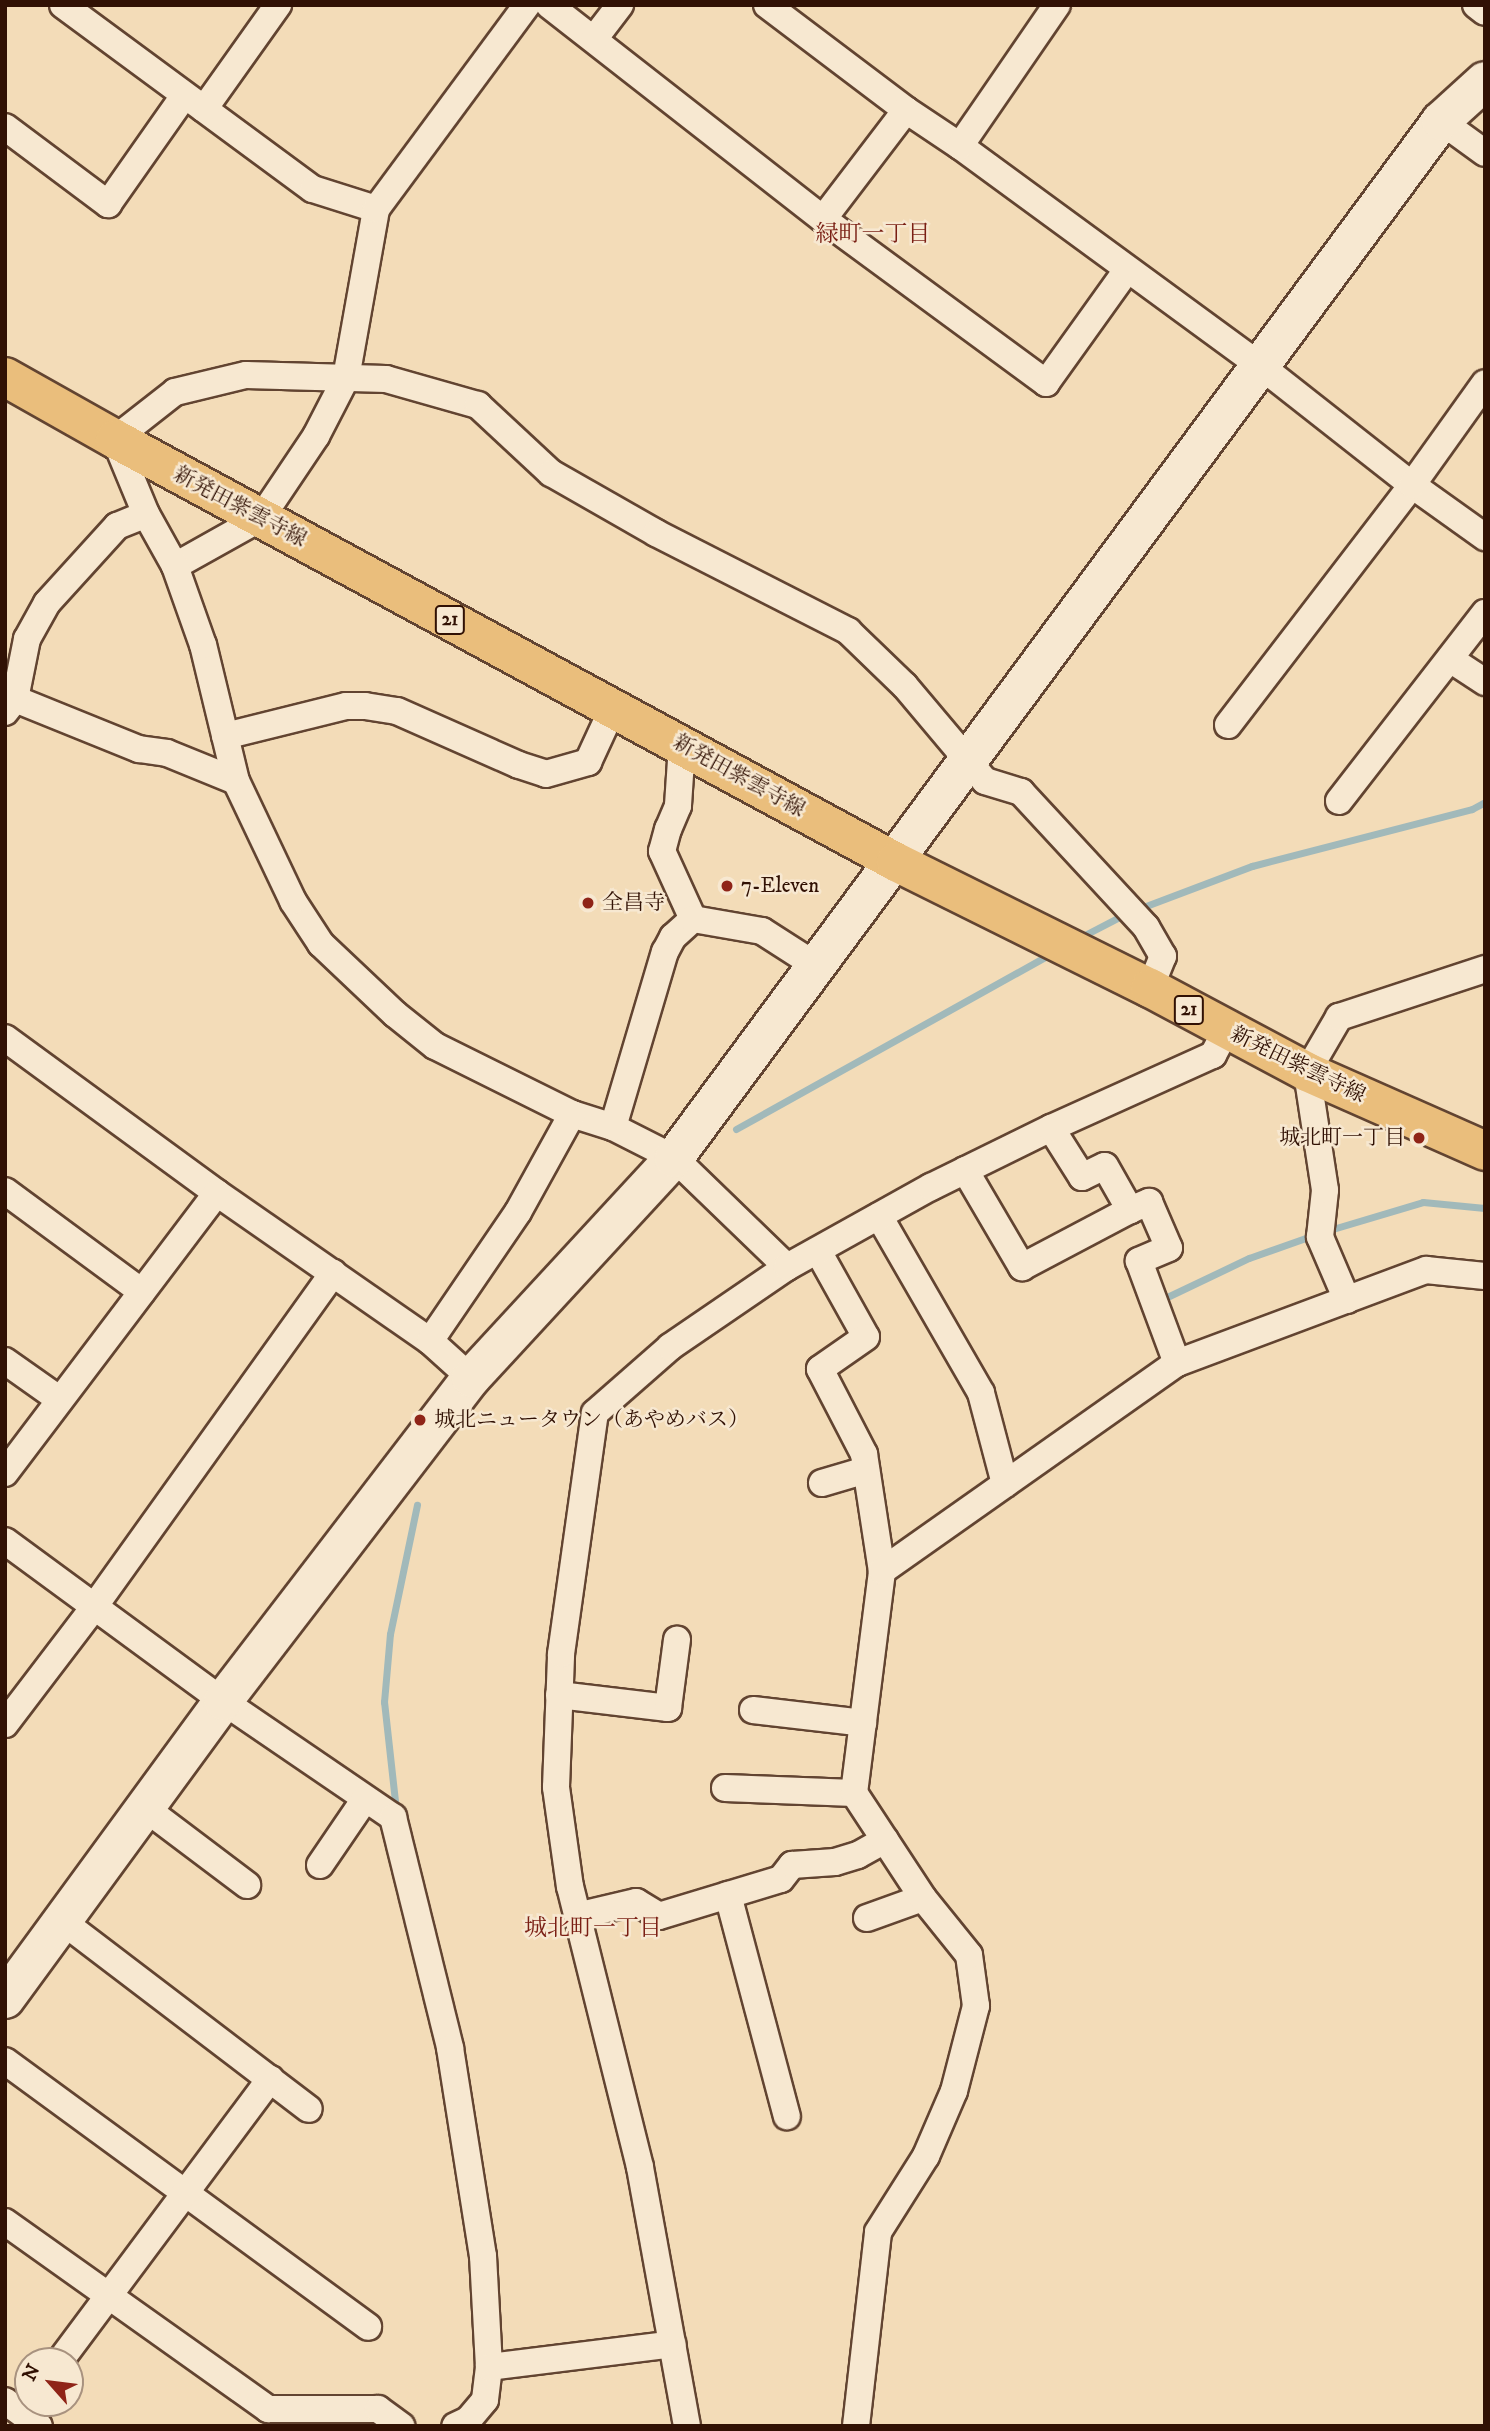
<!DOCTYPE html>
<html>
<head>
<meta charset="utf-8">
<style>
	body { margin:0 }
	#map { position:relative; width:1490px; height:2431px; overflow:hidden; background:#f3dcb8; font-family:"IM FELL DW Pica","Noto Serif JP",serif }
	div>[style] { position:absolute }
	.stream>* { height:7px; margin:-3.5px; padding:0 3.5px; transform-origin:3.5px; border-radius:3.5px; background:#a1b9ba }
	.roads { filter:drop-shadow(2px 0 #624431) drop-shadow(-2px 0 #624431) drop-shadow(0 2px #624431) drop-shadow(0 -2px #624431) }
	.street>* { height:26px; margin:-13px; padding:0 13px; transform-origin:13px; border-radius:13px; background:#f7e8d1 }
	.secondary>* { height:38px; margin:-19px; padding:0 19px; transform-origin:19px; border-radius:19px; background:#f7e8d1 }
	.primary>* { height:38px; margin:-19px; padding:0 19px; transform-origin:19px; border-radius:19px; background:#eabe7c }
	.dots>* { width:19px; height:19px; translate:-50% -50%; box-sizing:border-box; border:4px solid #f7e8d1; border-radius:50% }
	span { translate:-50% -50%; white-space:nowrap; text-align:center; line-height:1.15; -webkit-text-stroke:5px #f7e8d1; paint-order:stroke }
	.shield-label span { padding:2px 5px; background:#f7e8d1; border:2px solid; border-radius:5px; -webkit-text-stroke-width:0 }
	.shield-label { font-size:19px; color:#311104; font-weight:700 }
	.street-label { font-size:21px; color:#311104 }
	.poi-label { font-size:21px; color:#311104 }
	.left { translate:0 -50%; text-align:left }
	.right { translate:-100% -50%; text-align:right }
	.neighbourhood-label { font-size:23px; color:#7a1f14 }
	.frame { position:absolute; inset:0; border:7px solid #311104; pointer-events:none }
	.north { position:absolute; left:14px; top:2347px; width:70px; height:70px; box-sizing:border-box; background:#f7e8d1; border:2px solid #a8927f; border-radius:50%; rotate:298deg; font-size:19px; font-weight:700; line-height:28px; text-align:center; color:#311104 }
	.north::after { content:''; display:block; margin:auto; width:24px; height:32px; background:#8f2418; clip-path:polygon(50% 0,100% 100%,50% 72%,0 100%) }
</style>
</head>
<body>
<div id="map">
	<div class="stream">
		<i style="left:1138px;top:909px;width:122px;rotate:-20.7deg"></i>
		<i style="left:1252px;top:866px;width:227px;rotate:-14.5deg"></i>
		<i style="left:1472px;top:809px;width:15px;rotate:-28deg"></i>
		<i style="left:1079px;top:938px;width:54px;rotate:-27.5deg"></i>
		<i style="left:736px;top:1129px;width:359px;rotate:-29.1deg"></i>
		<i style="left:1326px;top:1231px;width:101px;rotate:-16.6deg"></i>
		<i style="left:1423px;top:1202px;width:62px;rotate:5.5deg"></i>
		<i style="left:1165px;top:1298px;width:93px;rotate:-25.5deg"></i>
		<i style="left:1249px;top:1258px;width:69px;rotate:-19.5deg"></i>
		<i style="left:395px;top:1801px;width:100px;rotate:-96.3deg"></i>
		<i style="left:384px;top:1702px;width:68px;rotate:-85deg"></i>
		<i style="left:390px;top:1634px;width:132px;rotate:-78.2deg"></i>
	</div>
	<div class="roads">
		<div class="street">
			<i style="left:63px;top:5px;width:310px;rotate:36.4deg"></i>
			<i style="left:313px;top:189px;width:66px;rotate:17.6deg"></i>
			<i style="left:549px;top:5px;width:348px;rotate:38deg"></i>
			<i style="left:823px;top:219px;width:277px;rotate:36.3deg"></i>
			<i style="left:1046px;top:383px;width:139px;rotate:-54.4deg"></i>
			<i style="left:767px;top:5px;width:174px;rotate:37.1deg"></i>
			<i style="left:906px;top:110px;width:65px;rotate:33.7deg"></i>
			<i style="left:960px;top:146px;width:374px;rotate:36.2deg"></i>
			<i style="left:1262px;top:367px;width:191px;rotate:38.2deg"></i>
			<i style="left:1412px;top:485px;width:90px;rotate:35.5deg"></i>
			<i style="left:1476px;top:5px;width:11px;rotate:38deg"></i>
			<i style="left:594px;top:39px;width:43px;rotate:-52.6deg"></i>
			<i style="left:204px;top:109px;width:128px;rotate:-54.6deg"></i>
			<i style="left:1441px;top:121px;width:54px;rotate:36deg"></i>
			<i style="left:5px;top:127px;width:129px;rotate:36.8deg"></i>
			<i style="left:108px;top:204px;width:132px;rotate:-54.9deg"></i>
			<i style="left:960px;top:146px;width:171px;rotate:-55.5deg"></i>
			<i style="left:823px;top:219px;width:137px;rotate:-52.7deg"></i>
			<i style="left:175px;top:566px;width:98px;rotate:-29.2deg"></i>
			<i style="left:261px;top:518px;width:99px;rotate:-56.1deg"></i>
			<i style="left:316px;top:436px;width:65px;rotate:-62.7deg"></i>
			<i style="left:346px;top:378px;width:172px;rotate:-79.9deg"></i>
			<i style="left:376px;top:209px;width:254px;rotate:-53.5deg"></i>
			<i style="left:1450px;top:659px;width:42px;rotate:33.3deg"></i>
			<i style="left:15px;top:699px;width:134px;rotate:22deg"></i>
			<i style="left:139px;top:749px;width:28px;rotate:8deg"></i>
			<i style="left:167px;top:753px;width:74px;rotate:22.1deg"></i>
			<i style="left:5px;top:712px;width:16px;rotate:-52deg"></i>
			<i style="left:15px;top:699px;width:61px;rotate:-78.7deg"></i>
			<i style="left:27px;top:639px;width:41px;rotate:-60.9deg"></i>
			<i style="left:47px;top:603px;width:104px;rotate:-47.7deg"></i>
			<i style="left:117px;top:526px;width:31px;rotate:-22deg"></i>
			<i style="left:1228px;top:725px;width:302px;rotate:-52.5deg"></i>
			<i style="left:1412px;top:485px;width:125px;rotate:-54.4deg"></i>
			<i style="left:225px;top:736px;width:125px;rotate:-13.9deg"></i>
			<i style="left:346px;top:706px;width:19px"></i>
			<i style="left:365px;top:706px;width:32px;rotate:9deg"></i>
			<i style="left:397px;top:711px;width:133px;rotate:23.9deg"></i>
			<i style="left:519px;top:765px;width:28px;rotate:18deg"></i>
			<i style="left:546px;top:774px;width:44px;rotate:-15.9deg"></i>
			<i style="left:588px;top:762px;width:60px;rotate:-65.2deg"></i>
			<i style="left:682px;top:745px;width:61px;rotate:93.8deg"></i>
			<i style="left:678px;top:806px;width:25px;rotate:113deg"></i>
			<i style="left:668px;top:829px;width:23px;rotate:105deg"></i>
			<i style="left:662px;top:851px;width:75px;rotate:65.5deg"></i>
			<i style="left:1339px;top:801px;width:238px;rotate:-52.2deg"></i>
			<i style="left:5px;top:1038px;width:263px;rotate:36.2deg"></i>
			<i style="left:217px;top:1193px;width:259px;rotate:34.8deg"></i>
			<i style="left:430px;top:1341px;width:55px;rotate:42.1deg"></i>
			<i style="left:613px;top:1127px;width:183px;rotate:-73.5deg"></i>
			<i style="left:665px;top:952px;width:17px;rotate:-62deg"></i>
			<i style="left:673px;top:937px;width:27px;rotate:-42deg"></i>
			<i style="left:693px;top:919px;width:70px;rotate:9.9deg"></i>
			<i style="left:762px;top:931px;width:63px;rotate:32.7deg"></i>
			<i style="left:1051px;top:1128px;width:58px;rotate:57.7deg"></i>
			<i style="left:1082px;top:1177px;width:25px;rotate:-26deg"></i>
			<i style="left:1105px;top:1166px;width:51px;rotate:60.4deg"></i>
			<i style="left:1130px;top:1210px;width:21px;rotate:-23deg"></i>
			<i style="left:1149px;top:1202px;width:50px;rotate:66.5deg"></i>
			<i style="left:1169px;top:1248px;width:33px;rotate:157deg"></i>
			<i style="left:1139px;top:1261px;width:109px;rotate:69.6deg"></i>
			<i style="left:965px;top:1170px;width:113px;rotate:59.6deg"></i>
			<i style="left:1022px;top:1267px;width:122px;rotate:-27.8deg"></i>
			<i style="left:5px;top:1191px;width:170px;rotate:36.4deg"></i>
			<i style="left:879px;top:1216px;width:204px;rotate:60deg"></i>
			<i style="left:981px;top:1393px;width:94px;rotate:75.2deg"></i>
			<i style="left:818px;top:1251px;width:98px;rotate:60.8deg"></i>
			<i style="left:866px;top:1337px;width:56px;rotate:145.2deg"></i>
			<i style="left:820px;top:1369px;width:96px;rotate:62.6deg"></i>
			<i style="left:864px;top:1454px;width:118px;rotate:81.3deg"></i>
			<i style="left:787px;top:1267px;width:157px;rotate:-136deg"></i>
			<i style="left:674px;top:1158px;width:68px;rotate:-153.1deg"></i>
			<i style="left:613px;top:1127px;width:43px;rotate:-162.4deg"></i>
			<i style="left:572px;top:1114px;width:153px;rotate:-153.6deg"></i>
			<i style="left:435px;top:1046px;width:51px;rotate:-141.3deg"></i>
			<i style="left:395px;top:1014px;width:102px;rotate:-136.6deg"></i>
			<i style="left:321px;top:944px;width:51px;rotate:-123.1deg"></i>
			<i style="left:293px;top:901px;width:133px;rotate:-115.4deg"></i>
			<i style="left:236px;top:781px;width:140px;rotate:-103.6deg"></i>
			<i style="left:203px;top:645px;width:84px;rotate:-109.5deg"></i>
			<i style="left:175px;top:566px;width:60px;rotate:-119.1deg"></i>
			<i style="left:146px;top:514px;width:81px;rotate:-112.5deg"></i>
			<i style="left:115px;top:439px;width:76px;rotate:-38.1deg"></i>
			<i style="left:175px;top:392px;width:73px;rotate:-13.5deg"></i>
			<i style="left:246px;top:375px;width:140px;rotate:1.6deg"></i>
			<i style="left:386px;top:379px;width:96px;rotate:15.8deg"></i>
			<i style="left:478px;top:405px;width:100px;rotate:43deg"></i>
			<i style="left:551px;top:473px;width:121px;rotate:29.7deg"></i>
			<i style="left:656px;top:533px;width:216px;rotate:27deg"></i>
			<i style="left:848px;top:631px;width:79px;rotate:44deg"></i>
			<i style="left:905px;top:686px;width:124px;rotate:49.9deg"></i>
			<i style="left:985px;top:781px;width:38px;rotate:17deg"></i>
			<i style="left:1021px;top:792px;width:184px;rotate:47.2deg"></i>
			<i style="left:1146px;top:927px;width:34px;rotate:60deg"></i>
			<i style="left:1163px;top:956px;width:35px;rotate:112deg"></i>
			<i style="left:1347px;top:1300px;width:69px;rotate:-113.2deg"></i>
			<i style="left:1320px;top:1237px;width:47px;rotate:-83.9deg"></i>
			<i style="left:1325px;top:1190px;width:119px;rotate:-98.7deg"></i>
			<i style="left:1307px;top:1072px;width:64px;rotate:-59.8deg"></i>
			<i style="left:1339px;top:1017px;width:154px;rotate:-18.2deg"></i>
			<i style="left:430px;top:1341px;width:156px;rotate:-55.7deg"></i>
			<i style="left:518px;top:1212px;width:112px;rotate:-61.1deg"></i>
			<i style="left:5px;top:1361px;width:67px;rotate:35.3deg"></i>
			<i style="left:5px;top:1473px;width:351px;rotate:-52.9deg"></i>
			<i style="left:822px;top:1483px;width:46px;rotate:-16.5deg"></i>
			<i style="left:5px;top:1541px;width:270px;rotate:36.3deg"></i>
			<i style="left:223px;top:1701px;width:206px;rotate:34.3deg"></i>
			<i style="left:393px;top:1817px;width:238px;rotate:76.1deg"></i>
			<i style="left:450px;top:2048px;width:211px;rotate:81deg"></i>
			<i style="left:483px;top:2256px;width:111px;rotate:86.9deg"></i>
			<i style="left:489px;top:2367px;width:33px;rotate:97deg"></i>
			<i style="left:485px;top:2400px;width:26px;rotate:130deg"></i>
			<i style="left:468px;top:2420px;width:14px;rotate:155deg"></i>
			<i style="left:559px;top:1695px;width:110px;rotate:6.8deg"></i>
			<i style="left:668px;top:1708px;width:69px;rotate:-82.5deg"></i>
			<i style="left:753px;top:1710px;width:111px;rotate:6.7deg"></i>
			<i style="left:5px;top:1724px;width:147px;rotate:-52.7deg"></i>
			<i style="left:94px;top:1607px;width:411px;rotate:-54.4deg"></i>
			<i style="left:725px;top:1788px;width:129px;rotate:2.2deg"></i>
			<i style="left:145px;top:1808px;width:128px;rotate:37deg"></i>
			<i style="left:320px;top:1865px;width:80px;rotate:-55.7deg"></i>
			<i style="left:728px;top:1895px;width:229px;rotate:75.1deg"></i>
			<i style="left:577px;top:1916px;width:61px;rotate:-13.3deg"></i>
			<i style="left:636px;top:1902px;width:27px;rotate:31deg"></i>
			<i style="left:659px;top:1916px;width:127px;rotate:-16.9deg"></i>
			<i style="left:781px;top:1879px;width:18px;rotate:-52deg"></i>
			<i style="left:792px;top:1865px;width:43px;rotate:-4deg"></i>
			<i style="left:835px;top:1862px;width:24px;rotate:-17deg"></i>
			<i style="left:858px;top:1855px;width:31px;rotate:-29deg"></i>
			<i style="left:867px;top:1918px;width:59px;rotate:-19.7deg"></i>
			<i style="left:62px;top:1921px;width:310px;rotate:37.3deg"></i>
			<i style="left:5px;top:2061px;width:450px;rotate:36.2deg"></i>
			<i style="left:5px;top:2222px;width:323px;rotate:35.4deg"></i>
			<i style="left:268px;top:2409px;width:110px"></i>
			<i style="left:378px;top:2409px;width:29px;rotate:36deg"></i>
			<i style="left:60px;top:2361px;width:352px;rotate:-53.3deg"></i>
			<i style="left:489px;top:2367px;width:185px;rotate:-7.1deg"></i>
			<i style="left:5px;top:2401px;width:42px;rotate:36.3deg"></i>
			<i style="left:687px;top:2426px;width:263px;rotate:-100.3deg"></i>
			<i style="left:640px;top:2167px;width:289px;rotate:-104deg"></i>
			<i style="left:570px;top:1887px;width:101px;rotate:-98deg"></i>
			<i style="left:556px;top:1787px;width:133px;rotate:-87.8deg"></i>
			<i style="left:561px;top:1654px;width:243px;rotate:-82deg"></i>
			<i style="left:595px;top:1413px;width:100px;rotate:-41.3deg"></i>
			<i style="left:670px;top:1347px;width:142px;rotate:-34.4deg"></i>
			<i style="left:787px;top:1267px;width:165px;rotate:-29.1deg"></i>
			<i style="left:931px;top:1187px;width:134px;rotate:-26.2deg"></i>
			<i style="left:1051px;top:1128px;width:178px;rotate:-24.3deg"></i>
			<i style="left:1213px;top:1055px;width:27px;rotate:-62deg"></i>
			<i style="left:856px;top:2426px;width:195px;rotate:-83.5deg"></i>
			<i style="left:878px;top:2232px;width:90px;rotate:-57.7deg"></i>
			<i style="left:926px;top:2156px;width:71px;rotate:-66.7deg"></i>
			<i style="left:954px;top:2091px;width:88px;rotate:-75.5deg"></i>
			<i style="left:976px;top:2006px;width:51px;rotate:-97.8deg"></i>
			<i style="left:969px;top:1955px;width:73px;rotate:-128.9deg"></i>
			<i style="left:923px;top:1898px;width:126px;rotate:-123.3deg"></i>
			<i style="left:854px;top:1793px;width:224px;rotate:-82.8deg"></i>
			<i style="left:882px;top:1571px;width:361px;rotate:-35.2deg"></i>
			<i style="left:1177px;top:1363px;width:266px;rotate:-20.5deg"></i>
			<i style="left:1426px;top:1270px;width:59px;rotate:5.8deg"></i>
		</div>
		<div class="secondary">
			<i style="left:5px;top:1999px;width:369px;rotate:-53.8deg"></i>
			<i style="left:223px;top:1701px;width:407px;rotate:-52.5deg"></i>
			<i style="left:471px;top:1378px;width:299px;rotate:-47.3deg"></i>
			<i style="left:674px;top:1158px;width:1290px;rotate:-53.51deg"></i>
			<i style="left:1441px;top:121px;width:59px;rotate:-42.3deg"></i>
		</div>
		<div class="primary">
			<i style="left:5px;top:377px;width:126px;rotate:29.4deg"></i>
			<i style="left:115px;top:439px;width:888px;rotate:28.44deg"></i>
			<i style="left:896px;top:862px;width:284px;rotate:26.4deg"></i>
			<i style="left:1150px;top:988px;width:178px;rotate:28.1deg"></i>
			<i style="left:1307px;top:1072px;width:195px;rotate:23.9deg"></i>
		</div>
	</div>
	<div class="dots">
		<i style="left:727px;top:886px;background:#8f2418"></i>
		<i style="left:588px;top:903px;background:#8f2418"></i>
		<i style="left:1419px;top:1138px;background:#8f2418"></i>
		<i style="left:420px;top:1420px;background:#8f2418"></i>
	</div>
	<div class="shield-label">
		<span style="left:450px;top:620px">21</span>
		<span style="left:1189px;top:1010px">21</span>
	</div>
	<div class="street-label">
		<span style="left:240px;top:507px;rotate:28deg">新発田紫雲寺線</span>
		<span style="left:739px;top:776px;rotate:29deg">新発田紫雲寺線</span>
		<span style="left:1298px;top:1065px;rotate:26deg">新発田紫雲寺線</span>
	</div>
	<div class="poi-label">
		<span class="left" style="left:741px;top:886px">7-Eleven</span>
		<span class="left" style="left:602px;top:903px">全昌寺</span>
		<span class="right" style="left:1405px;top:1138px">城北町一丁目</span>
		<span class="left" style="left:434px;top:1420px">城北ニュータウン（あやめバス）</span>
	</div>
	<div class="neighbourhood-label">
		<span style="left:873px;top:235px">緑町一丁目</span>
		<span style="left:593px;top:1929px">城北町一丁目</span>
	</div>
	<div class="frame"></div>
	<div class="north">N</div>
</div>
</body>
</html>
